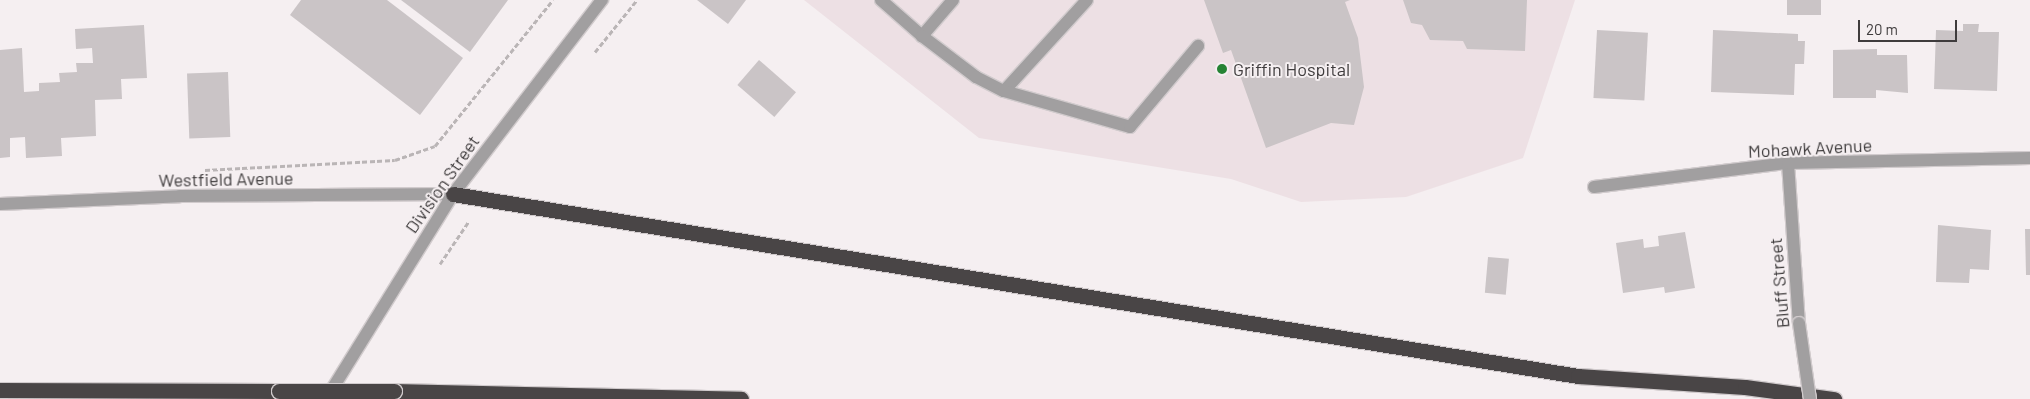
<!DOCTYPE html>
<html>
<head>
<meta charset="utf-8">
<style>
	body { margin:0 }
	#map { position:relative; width:2030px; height:399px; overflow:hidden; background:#f5eff1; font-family:Barlow,sans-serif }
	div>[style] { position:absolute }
	.built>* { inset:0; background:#ede0e4 }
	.building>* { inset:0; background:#cac4c6; transform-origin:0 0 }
	.path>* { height:3px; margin-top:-1.5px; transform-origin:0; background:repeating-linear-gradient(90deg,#bab5b6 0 5px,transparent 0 7.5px) }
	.roads { filter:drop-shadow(1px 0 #d1cbcd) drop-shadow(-1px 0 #d1cbcd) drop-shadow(0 1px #d1cbcd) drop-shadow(0 -1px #d1cbcd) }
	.minor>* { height:12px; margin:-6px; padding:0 6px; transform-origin:6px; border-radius:6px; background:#a19fa0 }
	.highway>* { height:15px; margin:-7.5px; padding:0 7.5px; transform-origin:7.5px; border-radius:7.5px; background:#494546 }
	.bridges { filter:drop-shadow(1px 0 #d1cbcd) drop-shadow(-1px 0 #d1cbcd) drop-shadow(0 1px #d1cbcd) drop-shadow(0 -1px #d1cbcd) }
	.minor-bridge>* { height:12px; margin:-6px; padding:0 6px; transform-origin:6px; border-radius:6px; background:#a19fa0 }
	.highway-bridge>* { height:15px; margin:-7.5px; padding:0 7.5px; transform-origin:7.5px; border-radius:7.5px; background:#494546 }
	.dots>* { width:14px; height:14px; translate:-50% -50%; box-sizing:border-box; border:2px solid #f5eff1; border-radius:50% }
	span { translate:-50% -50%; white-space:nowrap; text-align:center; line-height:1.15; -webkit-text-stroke:4px #f5eff1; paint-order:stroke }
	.poi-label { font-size:18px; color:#3f3c3d }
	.left { translate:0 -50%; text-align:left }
	.street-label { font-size:18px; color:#3f3c3d }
	.scale { position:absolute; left:1858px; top:20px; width:99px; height:22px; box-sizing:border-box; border:2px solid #3f3c3d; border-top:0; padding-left:6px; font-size:15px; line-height:18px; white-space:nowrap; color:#3f3c3d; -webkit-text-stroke:4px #f5eff1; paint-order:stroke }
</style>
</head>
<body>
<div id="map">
	<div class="built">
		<i style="clip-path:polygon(804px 0,1575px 0,1523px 158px,1406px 197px,1301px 202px,1231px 179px,979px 138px)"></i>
	</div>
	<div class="building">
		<i style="clip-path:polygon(301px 0,387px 0,463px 58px,420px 115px,290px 15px)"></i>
		<i style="clip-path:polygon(401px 0,508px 0,470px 52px)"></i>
		<i style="clip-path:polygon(697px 0,746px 0,728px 24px)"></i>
		<i style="clip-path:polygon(1204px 0,1350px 0,1345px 2px,1358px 38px,1364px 87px,1354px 125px,1331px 123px,1266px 148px,1231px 50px,1223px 53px)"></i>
		<i style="clip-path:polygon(1403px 0,1527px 0,1525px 51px,1467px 49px,1463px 41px,1430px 40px,1422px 25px,1411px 23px)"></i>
		<i style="left:1787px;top:0;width:34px;height:15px"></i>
		<i style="clip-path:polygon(1963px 24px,1979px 24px,1978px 32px,1999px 32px,1997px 91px,1934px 89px,1936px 30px,1963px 31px)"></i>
		<i style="clip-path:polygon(144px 25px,147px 78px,121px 79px,122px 99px,95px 100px,96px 136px,61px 138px,62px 156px,26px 158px,25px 137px,10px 138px,10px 157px,0 158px,0 50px,22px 48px,24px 92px,39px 91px,39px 83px,60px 82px,59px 73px,77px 72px,76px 63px,93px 63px,92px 48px,76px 49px,75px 29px)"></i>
		<i style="left:1597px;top:30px;width:51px;height:68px;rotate:3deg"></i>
		<i style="clip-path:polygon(1713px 30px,1798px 34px,1798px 41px,1805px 41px,1804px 64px,1795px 64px,1794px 95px,1711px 92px)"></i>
		<i style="clip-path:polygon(1877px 49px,1877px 55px,1907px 55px,1908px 93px,1876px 90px,1876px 98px,1833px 98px,1833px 50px)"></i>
		<i style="left:759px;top:60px;width:49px;height:33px;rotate:41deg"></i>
		<i style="left:228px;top:72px;width:65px;height:41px;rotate:88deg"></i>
		<i style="clip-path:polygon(1938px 225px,1991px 230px,1989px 270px,1970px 269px,1969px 283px,1936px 282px)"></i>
		<i style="clip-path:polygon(2025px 229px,2030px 229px,2030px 275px,2026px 275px)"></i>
		<i style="clip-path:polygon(1685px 232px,1695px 288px,1665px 293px,1664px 287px,1623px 293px,1616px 243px,1643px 239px,1644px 248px,1659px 246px,1658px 236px)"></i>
		<i style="left:1488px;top:257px;width:21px;height:36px;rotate:5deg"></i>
	</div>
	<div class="path">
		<i style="left:595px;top:52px;width:67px;rotate:-51.1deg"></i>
		<i style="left:205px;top:170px;width:190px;rotate:-3deg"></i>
		<i style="left:395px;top:160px;width:42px;rotate:-19.3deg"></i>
		<i style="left:435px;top:146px;width:188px;rotate:-51.1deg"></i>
		<i style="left:440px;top:264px;width:52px;rotate:-56deg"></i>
	</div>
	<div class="roads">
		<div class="minor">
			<i style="left:881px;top:0;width:55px;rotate:41.3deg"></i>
			<i style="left:953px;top:0;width:48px;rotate:130.7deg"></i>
			<i style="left:922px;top:36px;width:68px;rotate:37.2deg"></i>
			<i style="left:976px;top:77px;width:31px;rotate:27deg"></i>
			<i style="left:1004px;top:91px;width:123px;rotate:-47.6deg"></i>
			<i style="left:1004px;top:91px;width:131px;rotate:15.9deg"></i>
			<i style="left:1130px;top:127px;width:106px;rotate:-50deg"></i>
			<i style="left:1788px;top:163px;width:160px;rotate:86.1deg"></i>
			<i style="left:1594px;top:187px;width:195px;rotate:-7.1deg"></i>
			<i style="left:1788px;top:163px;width:242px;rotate:-1.2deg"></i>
			<i style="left:0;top:204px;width:180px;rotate:-2.5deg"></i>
			<i style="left:180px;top:196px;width:273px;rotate:-0.4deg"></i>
			<i style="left:326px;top:399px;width:241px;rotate:-58.2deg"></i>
			<i style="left:453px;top:194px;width:245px;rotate:-52.5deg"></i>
		</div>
		<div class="highway">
			<i style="left:453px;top:194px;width:1140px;rotate:9.19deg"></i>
			<i style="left:1578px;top:376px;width:167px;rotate:3.8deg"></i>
			<i style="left:1745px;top:387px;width:90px;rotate:7.7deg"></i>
			<i style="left:0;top:390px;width:279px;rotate:0.2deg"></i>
			<i style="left:394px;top:391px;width:347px;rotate:1.3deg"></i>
		</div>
	</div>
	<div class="bridges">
		<div class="minor-bridge">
			<i style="left:1799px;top:323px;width:77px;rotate:81.8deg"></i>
		</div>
		<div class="highway-bridge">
			<i style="left:279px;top:391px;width:115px"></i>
		</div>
	</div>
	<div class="dots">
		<i style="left:1222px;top:69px;background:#268334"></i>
	</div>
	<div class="poi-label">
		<span class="left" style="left:1233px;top:69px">Griffin Hospital</span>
	</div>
	<div class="street-label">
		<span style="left:1810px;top:148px;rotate:-3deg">Mohawk Avenue</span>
		<span style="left:226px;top:179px;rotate:-1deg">Westfield Avenue</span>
		<span style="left:442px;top:184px;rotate:-55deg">Division Street</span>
		<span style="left:1779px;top:283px;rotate:-95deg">Bluff Street</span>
	</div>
	<div class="scale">20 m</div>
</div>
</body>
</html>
